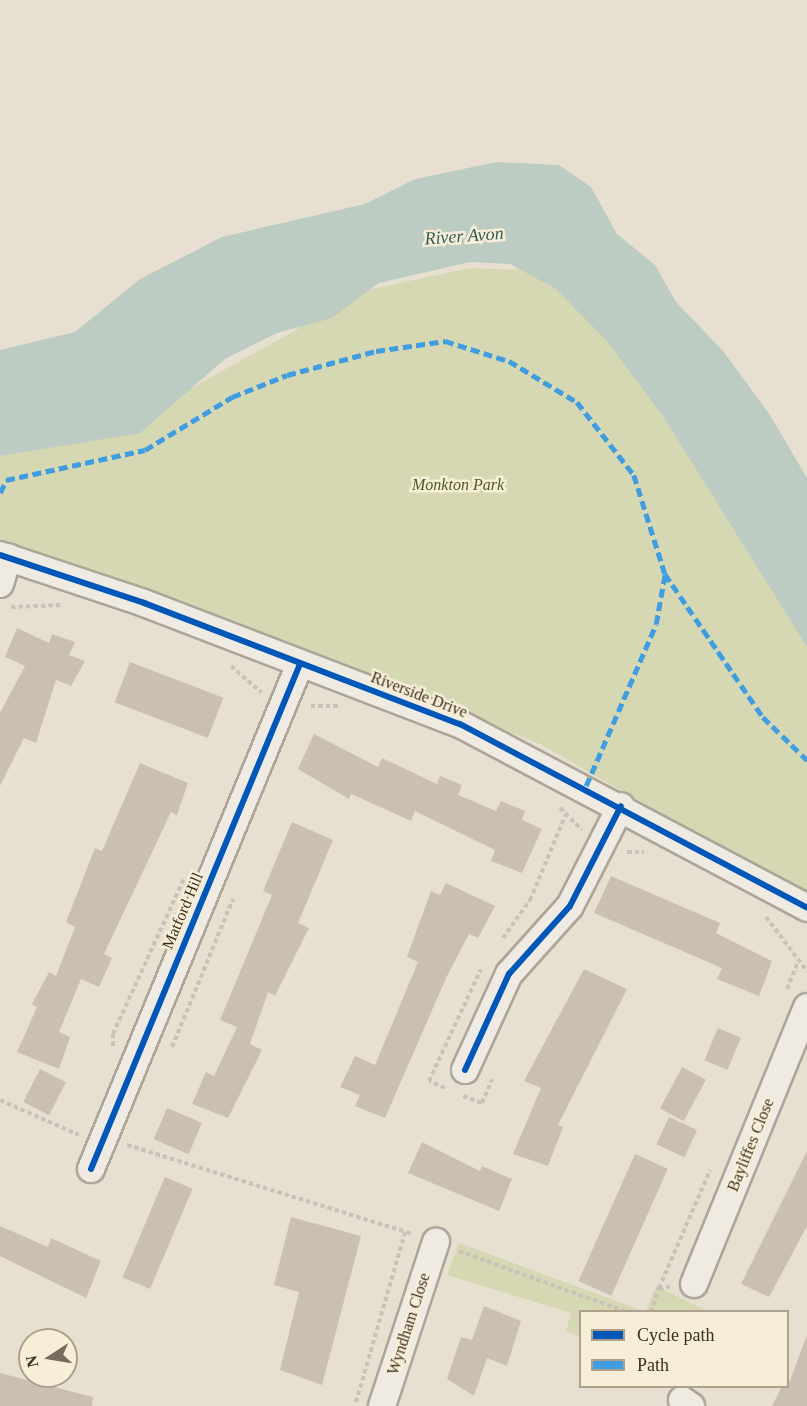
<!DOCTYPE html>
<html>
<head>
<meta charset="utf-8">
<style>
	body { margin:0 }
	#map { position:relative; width:807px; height:1406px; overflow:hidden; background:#e7e0d1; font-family:"Times New Roman",serif }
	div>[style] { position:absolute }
	.green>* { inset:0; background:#d6d7b3 }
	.water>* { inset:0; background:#bcccc2 }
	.building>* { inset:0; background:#cbbfb2; transform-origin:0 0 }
	.path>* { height:4px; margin-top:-2px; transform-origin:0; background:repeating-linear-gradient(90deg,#c8c2b9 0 4.5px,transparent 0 7.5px) }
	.roads { filter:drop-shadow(2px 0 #ada599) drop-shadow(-2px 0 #ada599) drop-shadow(0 2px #ada599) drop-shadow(0 -2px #ada599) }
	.minor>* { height:26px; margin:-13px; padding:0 13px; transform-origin:13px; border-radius:13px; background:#efebe3 }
	.quiet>* { height:4.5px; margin-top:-2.25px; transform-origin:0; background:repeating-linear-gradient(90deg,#3f9de0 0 9px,transparent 0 13.5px) }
	.cycleway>* { height:6px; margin:-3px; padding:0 3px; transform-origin:3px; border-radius:3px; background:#0057b8 }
	span { translate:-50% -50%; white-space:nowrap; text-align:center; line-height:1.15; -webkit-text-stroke:5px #f7eed8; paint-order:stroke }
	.park-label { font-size:16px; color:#4d5a26; font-style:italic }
	.street-label { font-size:16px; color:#3d2e20 }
	.water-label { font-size:18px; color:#2f5d5a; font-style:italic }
	.legend { position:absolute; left:579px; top:1310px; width:210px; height:78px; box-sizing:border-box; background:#f7eed8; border:2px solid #ada18e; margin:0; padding:8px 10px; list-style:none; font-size:18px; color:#3d2e20 }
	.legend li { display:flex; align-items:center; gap:12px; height:30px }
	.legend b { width:30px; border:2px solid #ada18e }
	.north { position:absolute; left:18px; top:1328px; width:60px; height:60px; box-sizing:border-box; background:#f7eed8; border:2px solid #ada18e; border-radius:50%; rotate:258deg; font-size:16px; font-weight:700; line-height:24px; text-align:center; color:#3d2e20 }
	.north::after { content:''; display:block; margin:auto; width:21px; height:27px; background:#786c5e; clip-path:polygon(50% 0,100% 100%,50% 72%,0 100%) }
</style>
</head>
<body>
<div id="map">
	<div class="green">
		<i style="clip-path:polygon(470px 268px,528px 270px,550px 278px,600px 320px,807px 634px,807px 897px,540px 744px,164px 596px,0 543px,0 454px,190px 389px,367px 290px)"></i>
		<i style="clip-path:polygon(459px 1243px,643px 1311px,580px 1312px,580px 1336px,566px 1332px,571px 1313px,447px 1275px)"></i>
		<i style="clip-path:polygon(656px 1286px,703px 1309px,702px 1311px,646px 1311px)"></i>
	</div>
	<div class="water">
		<i style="clip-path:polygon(497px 162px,559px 165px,591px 187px,617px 234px,655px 265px,676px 302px,723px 351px,770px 415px,807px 478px,807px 647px,666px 421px,608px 342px,556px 289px,510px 264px,470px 262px,379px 283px,332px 318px,277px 333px,225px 359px,140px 433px,0 456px,0 350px,75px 332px,140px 279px,222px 237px,365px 204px,415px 179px)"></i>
	</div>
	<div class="building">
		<i style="clip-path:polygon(17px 628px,49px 643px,52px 634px,75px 642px,69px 655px,85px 661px,71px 686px,56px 680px,36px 743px,24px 738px,0 786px,0 713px,25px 666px,5px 657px)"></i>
		<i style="left:130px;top:662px;width:100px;height:43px;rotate:21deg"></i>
		<i style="clip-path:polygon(314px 734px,378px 767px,382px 758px,437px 784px,440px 776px,462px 785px,458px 795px,496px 811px,501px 801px,525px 811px,522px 820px,542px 829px,522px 873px,491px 861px,495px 850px,415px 811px,411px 821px,351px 794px,349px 799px,298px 769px)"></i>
		<i style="clip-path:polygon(140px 763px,188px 783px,177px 815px,171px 812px,104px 954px,112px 958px,99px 987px,81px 979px,59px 1032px,70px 1037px,59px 1069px,17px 1052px,37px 1007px,32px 1004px,49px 972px,56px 976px,75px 927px,66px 922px,95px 848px,102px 851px)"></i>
		<i style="clip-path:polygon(292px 822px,333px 840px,298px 923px,309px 928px,275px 996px,268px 992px,250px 1044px,262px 1050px,228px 1118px,192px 1104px,206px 1072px,214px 1076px,237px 1027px,220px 1020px,272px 895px,263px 891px)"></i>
		<i style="clip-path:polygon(611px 876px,720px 923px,716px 933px,772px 961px,759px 996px,717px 979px,722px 968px,594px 913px)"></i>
		<i style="clip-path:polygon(446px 883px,495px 906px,478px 938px,469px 934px,447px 976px,385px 1118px,355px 1106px,360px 1095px,340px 1087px,355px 1056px,375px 1065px,418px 962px,407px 957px,431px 891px,440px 895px)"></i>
		<i style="clip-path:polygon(584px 969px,627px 989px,558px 1125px,563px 1127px,548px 1166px,513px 1154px,541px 1088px,524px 1081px)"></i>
		<i style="left:718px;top:1028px;width:25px;height:35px;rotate:23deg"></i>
		<i style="left:682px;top:1067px;width:27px;height:47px;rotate:28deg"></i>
		<i style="left:40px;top:1069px;width:29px;height:37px;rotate:27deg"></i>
		<i style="left:167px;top:1108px;width:38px;height:34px;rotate:23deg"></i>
		<i style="left:669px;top:1117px;width:31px;height:30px;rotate:25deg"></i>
		<i style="clip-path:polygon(422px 1142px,480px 1171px,482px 1166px,512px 1179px,499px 1211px,408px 1173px)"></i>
		<i style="clip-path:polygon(807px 1151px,807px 1226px,769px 1297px,741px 1284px)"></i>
		<i style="left:635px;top:1154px;width:36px;height:139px;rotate:24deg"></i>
		<i style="left:165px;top:1177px;width:30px;height:109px;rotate:23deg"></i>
		<i style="clip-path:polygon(291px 1217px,361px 1236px,322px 1385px,280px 1370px,299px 1292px,274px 1285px)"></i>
		<i style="clip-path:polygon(0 1226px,48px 1247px,51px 1238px,101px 1261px,86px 1298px,0 1256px)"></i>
		<i style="clip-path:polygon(484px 1306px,521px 1321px,507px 1366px,487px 1358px,474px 1396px,447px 1379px,461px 1337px,472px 1340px)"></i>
		<i style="clip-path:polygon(807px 1335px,807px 1406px,772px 1406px,782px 1386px,788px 1386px)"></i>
		<i style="clip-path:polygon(0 1373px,93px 1397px,92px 1406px,0 1406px)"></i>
	</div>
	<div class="path">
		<i style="left:11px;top:607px;width:52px;rotate:-2.2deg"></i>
		<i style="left:231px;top:666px;width:40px;rotate:41deg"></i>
		<i style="left:311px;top:706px;width:28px"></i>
		<i style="left:560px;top:808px;width:31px;rotate:45deg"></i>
		<i style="left:627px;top:852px;width:17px"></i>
		<i style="left:766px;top:917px;width:68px;rotate:52.8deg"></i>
		<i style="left:503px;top:938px;width:47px;rotate:-54.6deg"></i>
		<i style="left:530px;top:900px;width:93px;rotate:-67.3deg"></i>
		<i style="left:787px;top:989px;width:31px;rotate:-68deg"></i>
		<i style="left:113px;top:1046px;width:12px;rotate:-90deg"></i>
		<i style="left:113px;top:1034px;width:171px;rotate:-65.5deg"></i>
		<i style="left:172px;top:1047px;width:160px;rotate:-67.6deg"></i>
		<i style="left:445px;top:1088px;width:17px;rotate:-156deg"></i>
		<i style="left:429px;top:1081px;width:123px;rotate:-65.1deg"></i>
		<i style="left:463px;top:1096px;width:20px;rotate:20deg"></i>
		<i style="left:482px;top:1103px;width:26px;rotate:-67deg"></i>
		<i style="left:0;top:1100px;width:86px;rotate:23.9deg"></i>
		<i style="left:127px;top:1145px;width:299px;rotate:17.3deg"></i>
		<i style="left:459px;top:1251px;width:179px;rotate:20deg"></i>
		<i style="left:659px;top:1288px;width:129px;rotate:-66.6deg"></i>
		<i style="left:651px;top:1312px;width:25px;rotate:-72deg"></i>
		<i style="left:659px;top:1288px;width:11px;rotate:-5deg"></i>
		<i style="left:356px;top:1402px;width:177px;rotate:-73.9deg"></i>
	</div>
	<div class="roads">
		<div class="minor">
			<i style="left:0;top:555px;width:152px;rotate:18.4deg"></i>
			<i style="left:144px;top:603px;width:338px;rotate:21deg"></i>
			<i style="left:460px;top:724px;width:393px;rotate:27.9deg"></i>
			<i style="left:0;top:584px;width:28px;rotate:-73deg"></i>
			<i style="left:465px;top:1070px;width:106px;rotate:-65.4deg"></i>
			<i style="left:509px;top:974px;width:91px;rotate:-48.1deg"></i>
			<i style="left:570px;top:906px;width:112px;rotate:-63deg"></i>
			<i style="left:91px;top:1169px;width:547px;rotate:-67.52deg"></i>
			<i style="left:694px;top:1284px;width:299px;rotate:-67.8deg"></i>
			<i style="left:682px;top:1400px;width:11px;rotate:34deg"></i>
			<i style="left:382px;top:1406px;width:173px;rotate:-71.8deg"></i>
		</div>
	</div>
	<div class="quiet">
		<i style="left:0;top:493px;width:14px;rotate:-65deg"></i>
		<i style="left:6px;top:480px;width:142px;rotate:-12.2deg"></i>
		<i style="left:145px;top:450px;width:102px;rotate:-31.3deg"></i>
		<i style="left:232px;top:397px;width:59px;rotate:-21.8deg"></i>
		<i style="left:287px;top:375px;width:92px;rotate:-15.1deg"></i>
		<i style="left:376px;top:351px;width:70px;rotate:-8.2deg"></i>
		<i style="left:445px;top:341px;width:67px;rotate:17.4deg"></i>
		<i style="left:509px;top:361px;width:79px;rotate:31.1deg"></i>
		<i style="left:577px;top:402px;width:93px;rotate:52deg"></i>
		<i style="left:634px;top:475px;width:104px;rotate:72.6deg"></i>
		<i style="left:665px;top:574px;width:173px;rotate:55.6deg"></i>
		<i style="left:763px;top:717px;width:62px;rotate:44.3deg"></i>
		<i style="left:586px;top:786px;width:176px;rotate:-66.6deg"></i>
		<i style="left:656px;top:624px;width:51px;rotate:-79.8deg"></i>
	</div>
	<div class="cycleway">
		<i style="left:0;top:555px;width:152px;rotate:18.4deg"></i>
		<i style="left:144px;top:603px;width:338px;rotate:21deg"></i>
		<i style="left:460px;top:724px;width:393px;rotate:27.9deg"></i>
		<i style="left:465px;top:1070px;width:106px;rotate:-65.4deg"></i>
		<i style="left:509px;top:974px;width:91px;rotate:-48.1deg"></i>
		<i style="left:570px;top:906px;width:112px;rotate:-63deg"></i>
		<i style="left:91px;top:1169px;width:547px;rotate:-67.52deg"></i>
	</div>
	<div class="park-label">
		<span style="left:458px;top:485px">Monkton Park</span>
	</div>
	<div class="street-label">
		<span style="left:419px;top:695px;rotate:21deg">Riverside Drive</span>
		<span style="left:183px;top:911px;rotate:-67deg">Matford Hill</span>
		<span style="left:751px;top:1145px;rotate:-68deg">Bayliffes Close</span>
		<span style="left:409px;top:1324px;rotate:-72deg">Wyndham Close</span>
	</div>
	<div class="water-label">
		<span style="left:464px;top:236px;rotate:-4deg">River Avon</span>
	</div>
	<ul class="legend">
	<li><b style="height:8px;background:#0057b8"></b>Cycle path</li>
	<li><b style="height:8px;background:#3f9de0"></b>Path</li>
	</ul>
	<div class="north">N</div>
</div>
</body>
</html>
